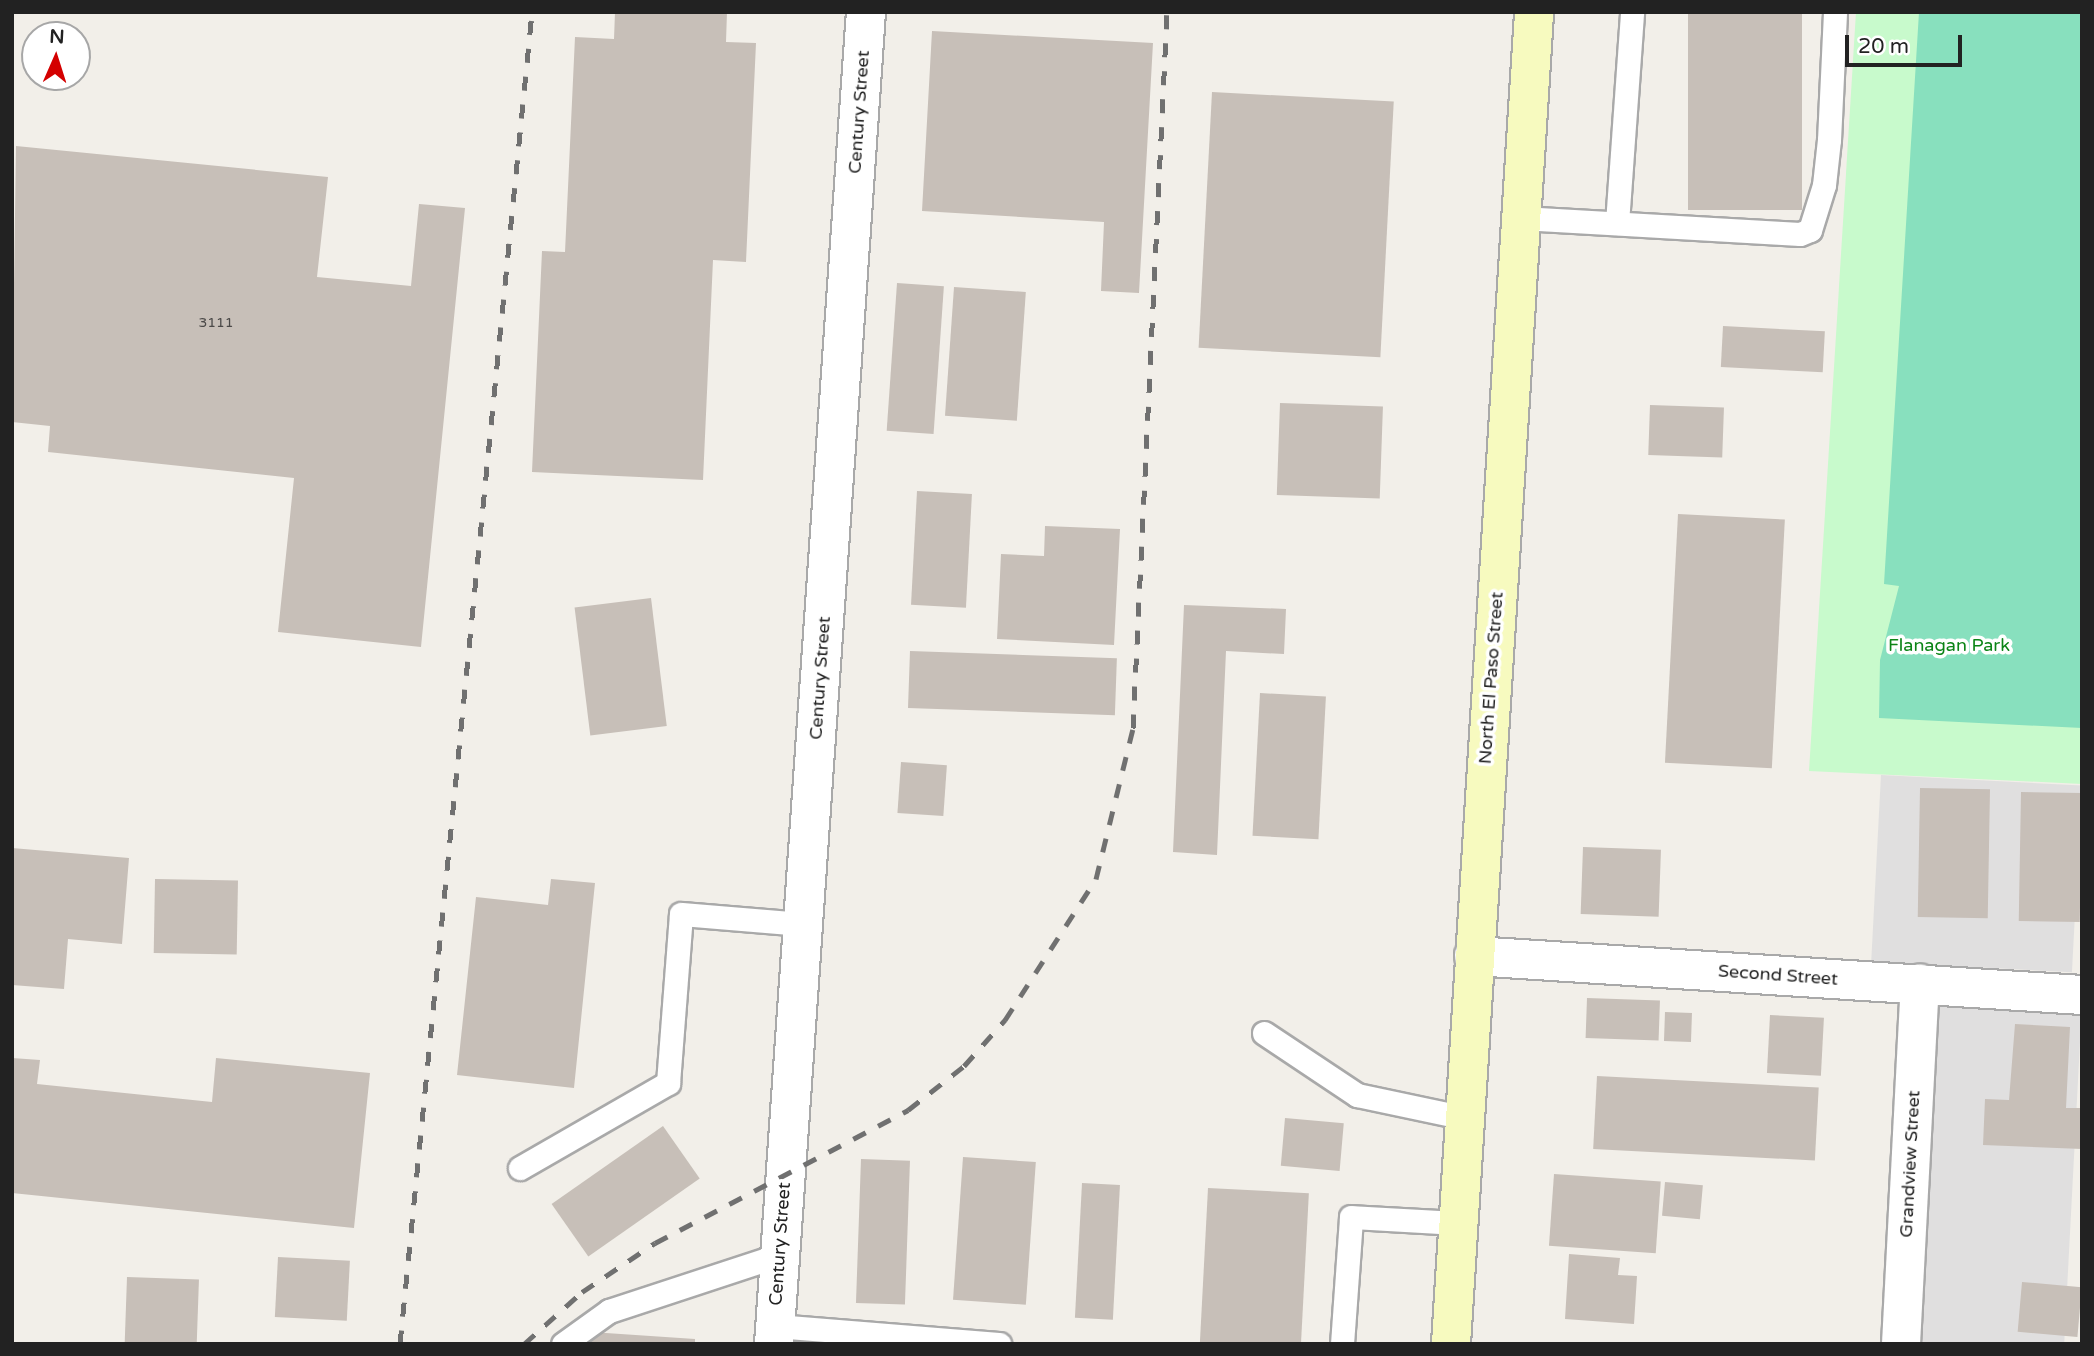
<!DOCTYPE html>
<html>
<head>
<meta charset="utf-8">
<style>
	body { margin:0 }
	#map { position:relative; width:2094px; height:1356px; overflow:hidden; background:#f2efe9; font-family:"Varela Round",sans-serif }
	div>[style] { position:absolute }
	.residential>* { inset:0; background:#e0dfdf; transform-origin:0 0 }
	.park>* { inset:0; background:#c8facc }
	.pitch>* { inset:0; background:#88e0be }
	.building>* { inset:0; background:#c7bfb8; transform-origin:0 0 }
	.roads { filter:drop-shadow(2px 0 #a9a9a9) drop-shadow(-2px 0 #a9a9a9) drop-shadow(0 2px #a9a9a9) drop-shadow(0 -2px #a9a9a9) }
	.lane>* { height:23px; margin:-11.5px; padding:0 11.5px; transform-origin:11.5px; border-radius:11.5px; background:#fff }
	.street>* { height:38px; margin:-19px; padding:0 19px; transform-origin:19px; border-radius:19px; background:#fff }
	.secondary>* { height:38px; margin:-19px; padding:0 19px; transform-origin:19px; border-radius:19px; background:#f7fabf }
	.rail>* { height:5px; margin-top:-2.5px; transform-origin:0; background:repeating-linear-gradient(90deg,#707070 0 14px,transparent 0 28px) }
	span { translate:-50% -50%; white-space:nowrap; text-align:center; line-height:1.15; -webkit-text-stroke:7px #fff; paint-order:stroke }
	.number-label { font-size:14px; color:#4b4948 }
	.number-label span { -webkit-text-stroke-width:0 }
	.street-label { font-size:18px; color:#222 }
	.park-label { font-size:18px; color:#0c8416 }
	.frame { position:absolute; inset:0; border:14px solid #222; pointer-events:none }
	.north { position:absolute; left:21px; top:21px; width:70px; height:70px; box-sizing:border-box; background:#fff; border:2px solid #a7a7a7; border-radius:50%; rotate:3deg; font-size:19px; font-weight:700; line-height:28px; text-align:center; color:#222 }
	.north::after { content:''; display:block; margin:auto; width:24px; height:32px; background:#d40000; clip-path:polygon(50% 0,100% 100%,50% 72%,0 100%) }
	.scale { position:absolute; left:1845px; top:35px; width:117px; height:32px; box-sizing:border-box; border:4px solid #222; border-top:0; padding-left:9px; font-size:21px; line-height:24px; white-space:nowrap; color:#222; -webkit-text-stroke:5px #fff; paint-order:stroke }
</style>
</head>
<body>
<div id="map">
	<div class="residential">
		<i style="left:1881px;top:775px;width:201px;height:187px;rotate:3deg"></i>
		<i style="left:1937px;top:1000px;width:145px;height:345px;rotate:3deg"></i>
	</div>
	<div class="park">
		<i style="clip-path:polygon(1856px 12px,2082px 12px,2082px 784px,1809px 771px)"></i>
	</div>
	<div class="pitch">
		<i style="clip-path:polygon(1919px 12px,2082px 12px,2082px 728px,1879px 718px,1880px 660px,1899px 586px,1884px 584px)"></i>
	</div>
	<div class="building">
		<i style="clip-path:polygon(615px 12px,727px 12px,726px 42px,756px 43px,746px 262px,713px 260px,703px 480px,532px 472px,542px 251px,565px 252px,575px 37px,614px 39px)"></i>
		<i style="left:1688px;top:12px;width:114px;height:198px"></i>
		<i style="clip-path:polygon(932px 31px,1153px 43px,1139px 293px,1101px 291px,1104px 222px,922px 211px)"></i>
		<i style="left:1212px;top:92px;width:182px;height:256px;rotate:3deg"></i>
		<i style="clip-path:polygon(16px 146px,328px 177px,317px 277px,411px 286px,419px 204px,465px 208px,421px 647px,278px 632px,294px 478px,48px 452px,50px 426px,12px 422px)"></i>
		<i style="left:897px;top:283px;width:47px;height:148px;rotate:4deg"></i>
		<i style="left:954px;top:287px;width:72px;height:129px;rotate:4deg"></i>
		<i style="left:1723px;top:326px;width:102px;height:41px;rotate:3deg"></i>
		<i style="left:1280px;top:403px;width:103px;height:92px;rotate:2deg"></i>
		<i style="left:1650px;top:405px;width:74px;height:50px;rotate:2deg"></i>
		<i style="left:917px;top:491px;width:55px;height:114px;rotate:3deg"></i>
		<i style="left:1678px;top:514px;width:107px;height:249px;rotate:3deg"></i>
		<i style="clip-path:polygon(1045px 526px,1120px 529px,1114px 645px,997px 639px,1001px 554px,1044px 556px)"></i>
		<i style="left:651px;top:598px;width:129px;height:77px;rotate:83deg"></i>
		<i style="clip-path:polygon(1184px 605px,1286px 609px,1284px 654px,1226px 651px,1217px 855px,1173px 852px)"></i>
		<i style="left:910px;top:651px;width:207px;height:57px;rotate:2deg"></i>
		<i style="left:1260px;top:693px;width:66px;height:143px;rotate:3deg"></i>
		<i style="left:901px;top:762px;width:46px;height:51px;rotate:4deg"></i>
		<i style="left:1920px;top:788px;width:70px;height:129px;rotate:1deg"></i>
		<i style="left:2021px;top:792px;width:61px;height:129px;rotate:1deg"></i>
		<i style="left:1583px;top:847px;width:78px;height:67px;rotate:2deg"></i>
		<i style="clip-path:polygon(12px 848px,129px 858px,122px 944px,68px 939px,64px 989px,12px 985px)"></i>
		<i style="left:155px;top:879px;width:83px;height:74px;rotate:1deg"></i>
		<i style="clip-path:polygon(551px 879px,595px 883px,574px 1088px,457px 1075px,476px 897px,548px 905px)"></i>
		<i style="left:1587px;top:998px;width:73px;height:40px;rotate:2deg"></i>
		<i style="left:1665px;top:1012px;width:27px;height:29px;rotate:2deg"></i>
		<i style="left:1770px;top:1015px;width:54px;height:58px;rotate:3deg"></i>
		<i style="clip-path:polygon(2015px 1024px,2070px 1027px,2066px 1108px,2082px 1108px,2082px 1149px,1983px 1145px,1985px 1099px,2009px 1100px)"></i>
		<i style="clip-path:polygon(12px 1058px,40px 1060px,37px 1084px,212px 1102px,216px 1058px,370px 1073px,354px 1228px,12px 1193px)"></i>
		<i style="left:1597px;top:1076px;width:222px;height:73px;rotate:3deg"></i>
		<i style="left:1285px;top:1118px;width:59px;height:48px;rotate:5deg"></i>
		<i style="left:663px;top:1126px;width:64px;height:136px;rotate:55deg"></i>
		<i style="left:963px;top:1157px;width:73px;height:143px;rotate:4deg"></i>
		<i style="left:861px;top:1159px;width:49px;height:144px;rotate:2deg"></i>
		<i style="left:1554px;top:1174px;width:107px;height:72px;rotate:4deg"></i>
		<i style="left:1665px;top:1182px;width:38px;height:34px;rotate:5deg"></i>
		<i style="left:1082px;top:1183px;width:38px;height:135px;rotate:3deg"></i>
		<i style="left:1208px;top:1188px;width:101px;height:156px;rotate:3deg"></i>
		<i style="clip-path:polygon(1569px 1254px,1620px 1258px,1618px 1275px,1637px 1276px,1634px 1324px,1565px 1319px)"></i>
		<i style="left:278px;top:1257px;width:72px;height:60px;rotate:3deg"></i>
		<i style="left:127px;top:1277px;width:72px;height:67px;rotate:2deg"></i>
		<i style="left:2022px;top:1282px;width:60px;height:50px;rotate:5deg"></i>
		<i style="clip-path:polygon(591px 1332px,695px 1339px,695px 1344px,583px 1344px)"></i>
	</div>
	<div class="roads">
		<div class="lane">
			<i style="left:1521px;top:218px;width:279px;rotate:3.3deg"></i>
			<i style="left:1800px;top:234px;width:11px;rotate:-22deg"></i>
			<i style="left:1810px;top:230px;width:47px;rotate:-72.7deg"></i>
			<i style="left:1824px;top:185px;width:45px;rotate:-83.7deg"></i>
			<i style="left:1829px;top:140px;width:128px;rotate:-87.3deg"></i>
			<i style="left:1617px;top:223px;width:212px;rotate:-85.9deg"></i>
			<i style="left:1264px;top:1033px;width:112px;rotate:33.7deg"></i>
			<i style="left:1357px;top:1095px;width:110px;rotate:12deg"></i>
			<i style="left:520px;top:1168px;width:171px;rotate:-29.9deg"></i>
			<i style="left:668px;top:1083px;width:169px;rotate:-85.6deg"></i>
			<i style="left:681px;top:914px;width:122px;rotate:4.7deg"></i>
			<i style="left:775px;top:1326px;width:225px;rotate:4.6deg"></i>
			<i style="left:563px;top:1344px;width:57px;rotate:-35.7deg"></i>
			<i style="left:609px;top:1311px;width:179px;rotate:-18.2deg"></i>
			<i style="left:1342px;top:1344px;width:127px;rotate:-85.9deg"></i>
			<i style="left:1351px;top:1217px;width:108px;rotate:3.2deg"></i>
		</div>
		<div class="street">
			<i style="left:1474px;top:956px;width:609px;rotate:3.67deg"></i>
			<i style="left:774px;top:1344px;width:1335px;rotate:-86.05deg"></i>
			<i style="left:1901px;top:1344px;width:361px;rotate:-87deg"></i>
		</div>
		<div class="secondary">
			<i style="left:1451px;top:1344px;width:1335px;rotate:-86.43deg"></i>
		</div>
	</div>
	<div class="rail">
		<i style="left:400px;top:1344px;width:1339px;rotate:-84.34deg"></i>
		<i style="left:524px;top:1344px;width:78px;rotate:-41.9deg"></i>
		<i style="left:582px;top:1292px;width:88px;rotate:-33.9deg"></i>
		<i style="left:655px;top:1243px;width:286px;rotate:-27.7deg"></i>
		<i style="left:908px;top:1110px;width:71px;rotate:-38.2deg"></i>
		<i style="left:964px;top:1066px;width:62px;rotate:-48.3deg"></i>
		<i style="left:1005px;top:1020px;width:168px;rotate:-57.2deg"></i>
		<i style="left:1096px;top:879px;width:155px;rotate:-76.2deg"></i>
		<i style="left:1133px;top:728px;width:717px;rotate:-87.28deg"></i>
	</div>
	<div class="number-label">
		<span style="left:216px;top:323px">3111</span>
	</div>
	<div class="street-label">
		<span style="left:859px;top:112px;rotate:-86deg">Century Street</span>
		<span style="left:820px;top:678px;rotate:-86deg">Century Street</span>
		<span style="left:1491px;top:678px;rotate:-86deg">North El Paso Street</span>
		<span style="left:1778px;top:975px;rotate:4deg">Second Street</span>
		<span style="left:1910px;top:1164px;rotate:-87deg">Grandview Street</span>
		<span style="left:780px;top:1244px;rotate:-86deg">Century Street</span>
	</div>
	<div class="park-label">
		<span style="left:1949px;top:645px">Flanagan Park</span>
	</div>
	<div class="frame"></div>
	<div class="north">N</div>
	<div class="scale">20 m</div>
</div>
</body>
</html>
